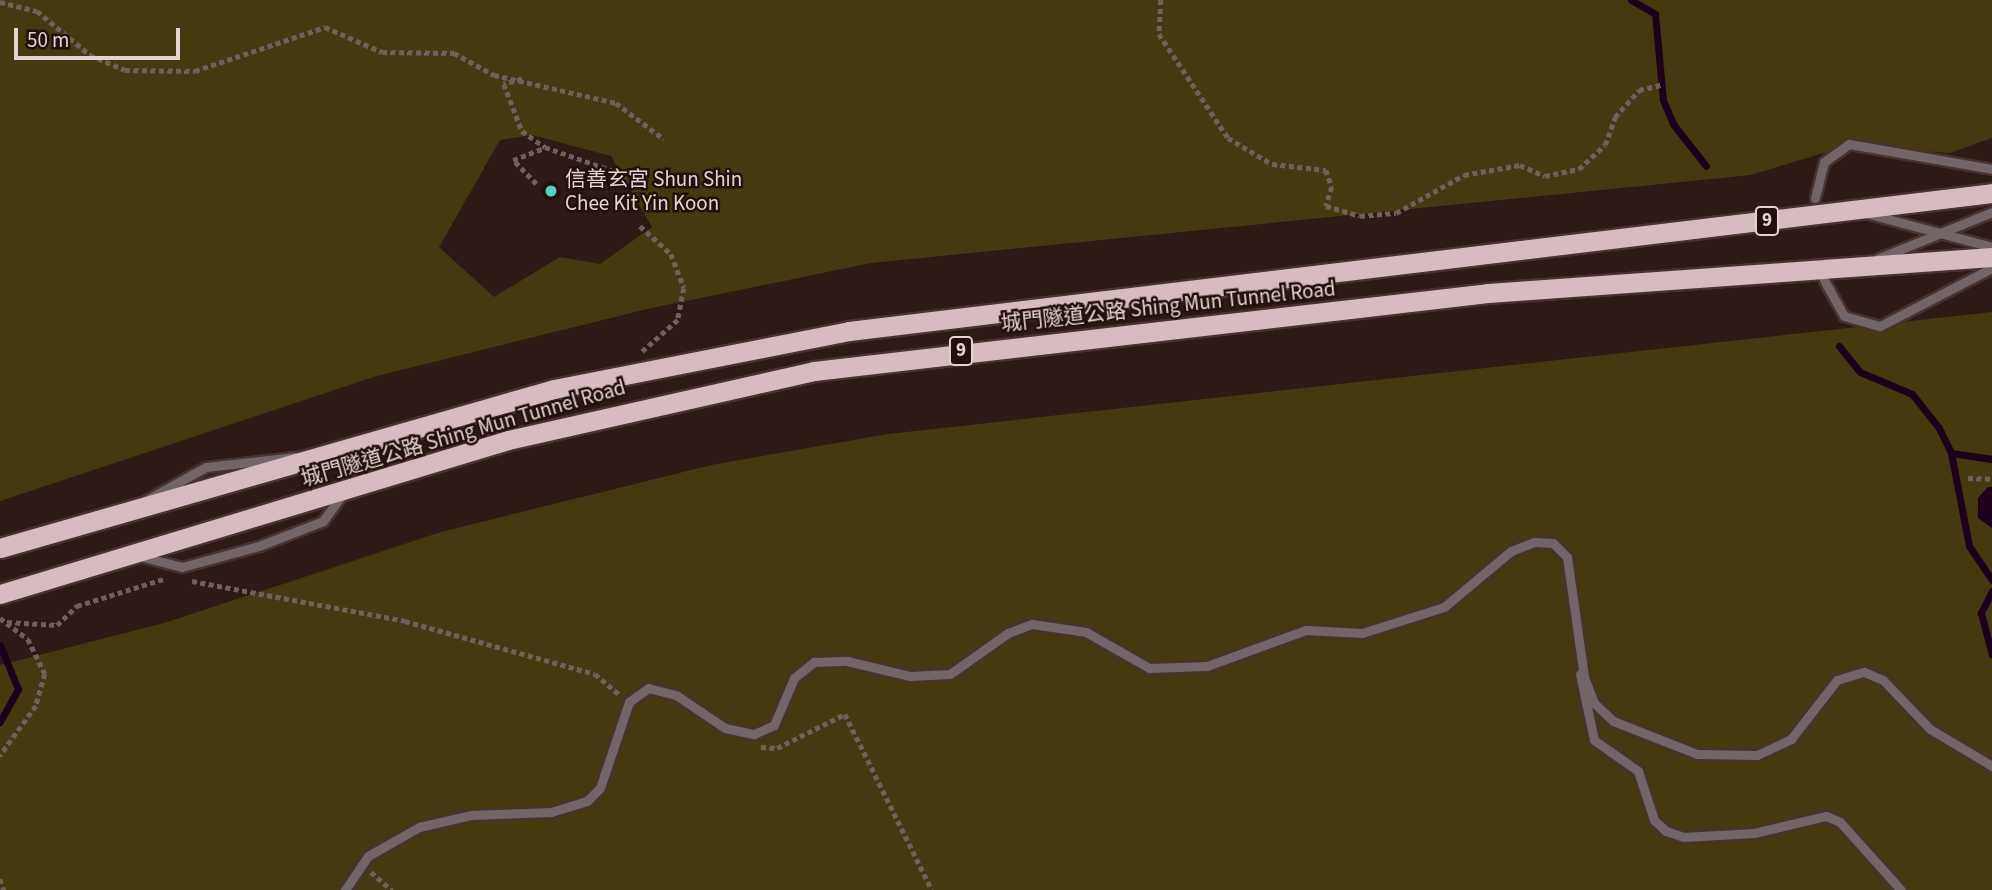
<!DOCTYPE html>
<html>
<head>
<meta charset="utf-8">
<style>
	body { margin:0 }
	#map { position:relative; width:1992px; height:890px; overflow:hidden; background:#2d1915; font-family:"Source Sans 3","Noto Sans TC",sans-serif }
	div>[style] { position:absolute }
	.green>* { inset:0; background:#45390f }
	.water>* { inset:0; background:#1d001c }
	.stream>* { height:7px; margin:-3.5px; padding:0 3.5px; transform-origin:3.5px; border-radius:3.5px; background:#1d001c }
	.path>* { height:4.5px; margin-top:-2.25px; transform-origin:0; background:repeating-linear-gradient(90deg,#715f5b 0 5px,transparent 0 8.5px) }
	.roads { filter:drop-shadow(2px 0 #46332f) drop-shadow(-2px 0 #46332f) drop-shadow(0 2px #46332f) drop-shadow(0 -2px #46332f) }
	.service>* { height:9px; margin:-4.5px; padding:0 4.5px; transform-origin:4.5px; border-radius:4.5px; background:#716568 }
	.trunk>* { height:19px; margin:-9.5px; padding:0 9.5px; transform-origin:9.5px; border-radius:9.5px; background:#d6bbc1 }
	.dots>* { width:19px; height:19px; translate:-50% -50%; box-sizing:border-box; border:4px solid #23100c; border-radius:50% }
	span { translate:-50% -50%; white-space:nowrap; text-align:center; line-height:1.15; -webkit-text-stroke:5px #23100c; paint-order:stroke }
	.shield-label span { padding:2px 5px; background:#23100c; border:2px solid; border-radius:5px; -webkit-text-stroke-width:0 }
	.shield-label { font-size:19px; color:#e3d4d1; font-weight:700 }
	.poi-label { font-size:21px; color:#e3d4d1 }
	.left { translate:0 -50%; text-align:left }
	.street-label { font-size:21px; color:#e3d4d1 }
	.scale { position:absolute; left:14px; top:28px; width:166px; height:32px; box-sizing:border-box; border:4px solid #e3d4d1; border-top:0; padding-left:9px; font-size:21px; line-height:24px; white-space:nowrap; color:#e3d4d1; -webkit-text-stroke:5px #23100c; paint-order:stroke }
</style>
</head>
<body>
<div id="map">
	<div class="green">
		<i style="clip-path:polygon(evenodd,0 0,1992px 0,1992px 138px,1950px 153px,1847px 146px,1751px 175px,871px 263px,647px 309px,377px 376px,0 501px,0 0,532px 135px,611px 156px,652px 227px,600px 264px,560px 257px,494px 297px,439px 247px,500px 140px,532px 135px)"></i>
		<i style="clip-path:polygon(1992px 312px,1992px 890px,0 890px,0 665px,164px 623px,441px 532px,711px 465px,888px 434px)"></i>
	</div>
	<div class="water">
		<i style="clip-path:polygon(1988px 487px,1992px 487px,1992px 528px,1978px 518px,1978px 498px)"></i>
	</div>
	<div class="stream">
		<i style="left:1631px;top:0;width:28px;rotate:30deg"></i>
		<i style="left:1655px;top:14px;width:86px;rotate:84.7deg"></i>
		<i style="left:1663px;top:100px;width:26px;rotate:67deg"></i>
		<i style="left:1673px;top:124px;width:53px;rotate:51.8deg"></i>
		<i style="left:1839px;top:346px;width:33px;rotate:51deg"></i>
		<i style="left:1860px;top:372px;width:56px;rotate:22.9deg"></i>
		<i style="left:1912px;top:394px;width:43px;rotate:51.5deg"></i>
		<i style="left:1939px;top:428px;width:28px;rotate:64deg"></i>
		<i style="left:1951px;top:453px;width:95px;rotate:79deg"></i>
		<i style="left:1969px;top:546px;width:41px;rotate:55.9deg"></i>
		<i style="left:1951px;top:453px;width:41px;rotate:8.3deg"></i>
		<i style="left:1992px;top:591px;width:25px;rotate:117deg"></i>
		<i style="left:1981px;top:613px;width:43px;rotate:75.3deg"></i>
		<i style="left:0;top:645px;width:48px;rotate:67.8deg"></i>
		<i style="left:18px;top:689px;width:38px;rotate:119deg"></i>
	</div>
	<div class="path">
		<i style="left:1161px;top:0;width:34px;rotate:93deg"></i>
		<i style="left:1159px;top:34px;width:125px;rotate:56.4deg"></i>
		<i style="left:1228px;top:138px;width:51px;rotate:30.6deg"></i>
		<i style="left:1272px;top:164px;width:54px;rotate:6.3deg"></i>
		<i style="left:1326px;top:170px;width:18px;rotate:71deg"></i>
		<i style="left:1332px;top:187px;width:20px;rotate:108deg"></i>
		<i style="left:1326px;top:206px;width:35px;rotate:16deg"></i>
		<i style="left:1360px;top:216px;width:36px;rotate:-5deg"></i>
		<i style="left:1396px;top:213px;width:78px;rotate:-29.2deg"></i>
		<i style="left:1464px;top:175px;width:57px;rotate:-10.1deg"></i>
		<i style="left:1520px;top:165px;width:27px;rotate:24deg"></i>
		<i style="left:1545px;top:176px;width:35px;rotate:-12deg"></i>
		<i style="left:1579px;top:169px;width:35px;rotate:-43deg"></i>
		<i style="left:1605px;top:145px;width:30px;rotate:-70deg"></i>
		<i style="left:1615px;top:117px;width:36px;rotate:-48deg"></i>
		<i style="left:1639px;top:90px;width:22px;rotate:-13deg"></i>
		<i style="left:0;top:2px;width:38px;rotate:14deg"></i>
		<i style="left:37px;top:11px;width:69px;rotate:39.7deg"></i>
		<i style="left:90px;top:55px;width:38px;rotate:23deg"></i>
		<i style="left:125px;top:70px;width:70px;rotate:0.8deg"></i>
		<i style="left:195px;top:71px;width:137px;rotate:-18.7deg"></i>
		<i style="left:325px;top:27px;width:62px;rotate:23.7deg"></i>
		<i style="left:382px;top:52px;width:72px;rotate:0.8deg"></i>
		<i style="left:454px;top:53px;width:46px;rotate:28.8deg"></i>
		<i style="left:494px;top:75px;width:125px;rotate:12.9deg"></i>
		<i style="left:616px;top:103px;width:60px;rotate:36.9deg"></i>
		<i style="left:522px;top:79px;width:19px;rotate:164deg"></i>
		<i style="left:504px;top:84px;width:50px;rotate:69deg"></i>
		<i style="left:522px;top:131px;width:28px;rotate:35deg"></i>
		<i style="left:545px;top:147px;width:85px;rotate:19.3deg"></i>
		<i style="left:625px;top:175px;width:9px;rotate:122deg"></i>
		<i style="left:536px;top:184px;width:33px;rotate:-134deg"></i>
		<i style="left:513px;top:160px;width:33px;rotate:-21deg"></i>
		<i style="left:640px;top:226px;width:42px;rotate:42.1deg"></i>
		<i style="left:671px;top:254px;width:36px;rotate:69deg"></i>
		<i style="left:684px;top:288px;width:33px;rotate:101deg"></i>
		<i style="left:678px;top:320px;width:48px;rotate:138.4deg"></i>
		<i style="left:1968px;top:478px;width:24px;rotate:2deg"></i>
		<i style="left:192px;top:581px;width:217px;rotate:10.6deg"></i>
		<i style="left:405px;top:621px;width:197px;rotate:15.6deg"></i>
		<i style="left:595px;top:674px;width:33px;rotate:40deg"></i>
		<i style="left:0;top:618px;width:35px;rotate:37deg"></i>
		<i style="left:28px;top:639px;width:39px;rotate:64deg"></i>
		<i style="left:45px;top:674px;width:33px;rotate:106deg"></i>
		<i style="left:36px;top:706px;width:62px;rotate:125.8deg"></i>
		<i style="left:7px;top:622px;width:50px;rotate:3.4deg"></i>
		<i style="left:57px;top:625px;width:28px;rotate:-44deg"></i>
		<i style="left:77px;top:606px;width:90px;rotate:-17.4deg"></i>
		<i style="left:761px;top:747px;width:16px;rotate:4deg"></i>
		<i style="left:777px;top:748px;width:76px;rotate:-26.6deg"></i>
		<i style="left:845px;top:714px;width:196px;rotate:63.7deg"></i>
		<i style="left:371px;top:872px;width:28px;rotate:41deg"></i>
		<i style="left:0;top:879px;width:12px;rotate:70deg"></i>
	</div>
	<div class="roads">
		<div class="service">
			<i style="left:1815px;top:198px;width:37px;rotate:-76deg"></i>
			<i style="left:1824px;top:162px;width:31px;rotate:-36deg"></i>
			<i style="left:1849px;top:144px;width:145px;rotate:9.9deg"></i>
			<i style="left:1869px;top:214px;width:127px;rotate:15deg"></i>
			<i style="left:1877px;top:259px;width:124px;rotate:-22.2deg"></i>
			<i style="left:1824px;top:280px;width:41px;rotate:60.9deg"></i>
			<i style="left:1844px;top:316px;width:37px;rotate:16deg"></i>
			<i style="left:1880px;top:326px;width:126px;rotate:-27.4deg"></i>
			<i style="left:143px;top:502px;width:72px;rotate:-29.1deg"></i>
			<i style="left:206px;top:467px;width:89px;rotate:-6.5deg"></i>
			<i style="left:139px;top:556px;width:44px;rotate:14.3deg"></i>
			<i style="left:182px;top:567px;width:80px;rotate:-15.3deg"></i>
			<i style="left:259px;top:546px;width:69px;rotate:-21.3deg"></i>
			<i style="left:323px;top:521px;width:34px;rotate:-54deg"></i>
			<i style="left:1580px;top:674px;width:67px;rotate:78deg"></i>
			<i style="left:1594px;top:740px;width:54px;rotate:35.2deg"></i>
			<i style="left:1638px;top:771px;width:52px;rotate:71.9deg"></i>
			<i style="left:1654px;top:820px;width:16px;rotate:43deg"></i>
			<i style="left:1666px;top:831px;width:18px;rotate:19deg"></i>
			<i style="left:1683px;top:837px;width:71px;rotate:-3.2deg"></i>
			<i style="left:1754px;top:833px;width:74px;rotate:-13.3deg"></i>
			<i style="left:1826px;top:816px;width:15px;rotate:23deg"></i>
			<i style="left:1840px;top:822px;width:91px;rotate:48.1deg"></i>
			<i style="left:345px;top:890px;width:41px;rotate:-55.9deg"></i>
			<i style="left:368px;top:856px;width:59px;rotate:-29.6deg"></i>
			<i style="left:419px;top:827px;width:53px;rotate:-13deg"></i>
			<i style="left:471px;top:815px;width:80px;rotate:-2.1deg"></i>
			<i style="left:551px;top:812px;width:38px;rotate:-17deg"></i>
			<i style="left:587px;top:801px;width:18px;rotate:-45deg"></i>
			<i style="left:600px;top:788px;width:91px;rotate:-71.4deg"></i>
			<i style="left:629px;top:702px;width:24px;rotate:-36deg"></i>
			<i style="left:648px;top:688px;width:29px;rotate:14deg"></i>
			<i style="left:676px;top:695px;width:59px;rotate:34deg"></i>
			<i style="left:725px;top:728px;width:30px;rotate:12deg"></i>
			<i style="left:754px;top:734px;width:22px;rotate:-24deg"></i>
			<i style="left:774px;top:725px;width:51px;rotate:-66.9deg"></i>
			<i style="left:794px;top:678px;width:26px;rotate:-39deg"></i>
			<i style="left:814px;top:662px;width:33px;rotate:-2deg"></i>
			<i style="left:847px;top:661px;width:65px;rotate:13.4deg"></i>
			<i style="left:910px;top:676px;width:40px;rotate:-2.9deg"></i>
			<i style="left:950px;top:674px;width:71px;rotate:-35.3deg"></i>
			<i style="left:1008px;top:633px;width:26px;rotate:-21deg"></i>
			<i style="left:1032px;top:624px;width:55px;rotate:8.4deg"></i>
			<i style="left:1086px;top:632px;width:73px;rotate:29.7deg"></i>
			<i style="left:1149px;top:668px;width:58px;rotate:-2deg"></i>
			<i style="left:1207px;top:666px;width:105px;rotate:-20deg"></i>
			<i style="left:1306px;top:630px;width:56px;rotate:3.1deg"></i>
			<i style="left:1362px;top:633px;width:86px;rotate:-17.6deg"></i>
			<i style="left:1444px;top:607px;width:87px;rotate:-39.9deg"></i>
			<i style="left:1511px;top:551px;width:25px;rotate:-21deg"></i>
			<i style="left:1534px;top:542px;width:19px;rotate:3deg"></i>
			<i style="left:1553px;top:543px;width:20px;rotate:45deg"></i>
			<i style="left:1567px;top:557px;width:121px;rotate:81.9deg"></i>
			<i style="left:1584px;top:677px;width:28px;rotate:69deg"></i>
			<i style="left:1594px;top:703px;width:26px;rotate:43deg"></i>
			<i style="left:1613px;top:721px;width:90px;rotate:21.4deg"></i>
			<i style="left:1697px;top:754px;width:60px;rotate:1deg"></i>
			<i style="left:1757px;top:755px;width:38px;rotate:-25deg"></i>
			<i style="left:1791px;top:739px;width:75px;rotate:-52.1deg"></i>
			<i style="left:1837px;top:680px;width:28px;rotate:-17deg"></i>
			<i style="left:1864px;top:672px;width:21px;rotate:23deg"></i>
			<i style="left:1883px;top:680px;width:68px;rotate:46.2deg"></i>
			<i style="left:1930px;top:729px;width:72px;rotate:30.8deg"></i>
		</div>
		<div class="trunk">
			<i style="left:0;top:548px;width:576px;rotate:-16.01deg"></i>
			<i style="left:554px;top:389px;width:301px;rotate:-11.1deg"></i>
			<i style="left:849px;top:331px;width:1151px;rotate:-6.88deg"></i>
			<i style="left:0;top:594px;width:531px;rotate:-16.86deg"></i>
			<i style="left:508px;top:440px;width:314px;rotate:-12.7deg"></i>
			<i style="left:814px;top:371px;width:678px;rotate:-6.6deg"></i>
			<i style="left:1488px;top:293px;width:505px;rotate:-4.09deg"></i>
		</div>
	</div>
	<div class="dots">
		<i style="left:551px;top:191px;background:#58cec0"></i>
	</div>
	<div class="shield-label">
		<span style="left:1767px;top:221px">9</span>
		<span style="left:961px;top:351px">9</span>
	</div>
	<div class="poi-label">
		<span class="left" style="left:565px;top:191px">信善玄宮 Shun Shin<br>Chee Kit Yin Koon</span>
	</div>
	<div class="street-label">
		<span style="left:1168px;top:306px;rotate:-6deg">城門隧道公路 Shing Mun Tunnel Road</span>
		<span style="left:463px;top:433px;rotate:-16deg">城門隧道公路 Shing Mun Tunnel Road</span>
	</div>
	<div class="scale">50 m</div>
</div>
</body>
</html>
